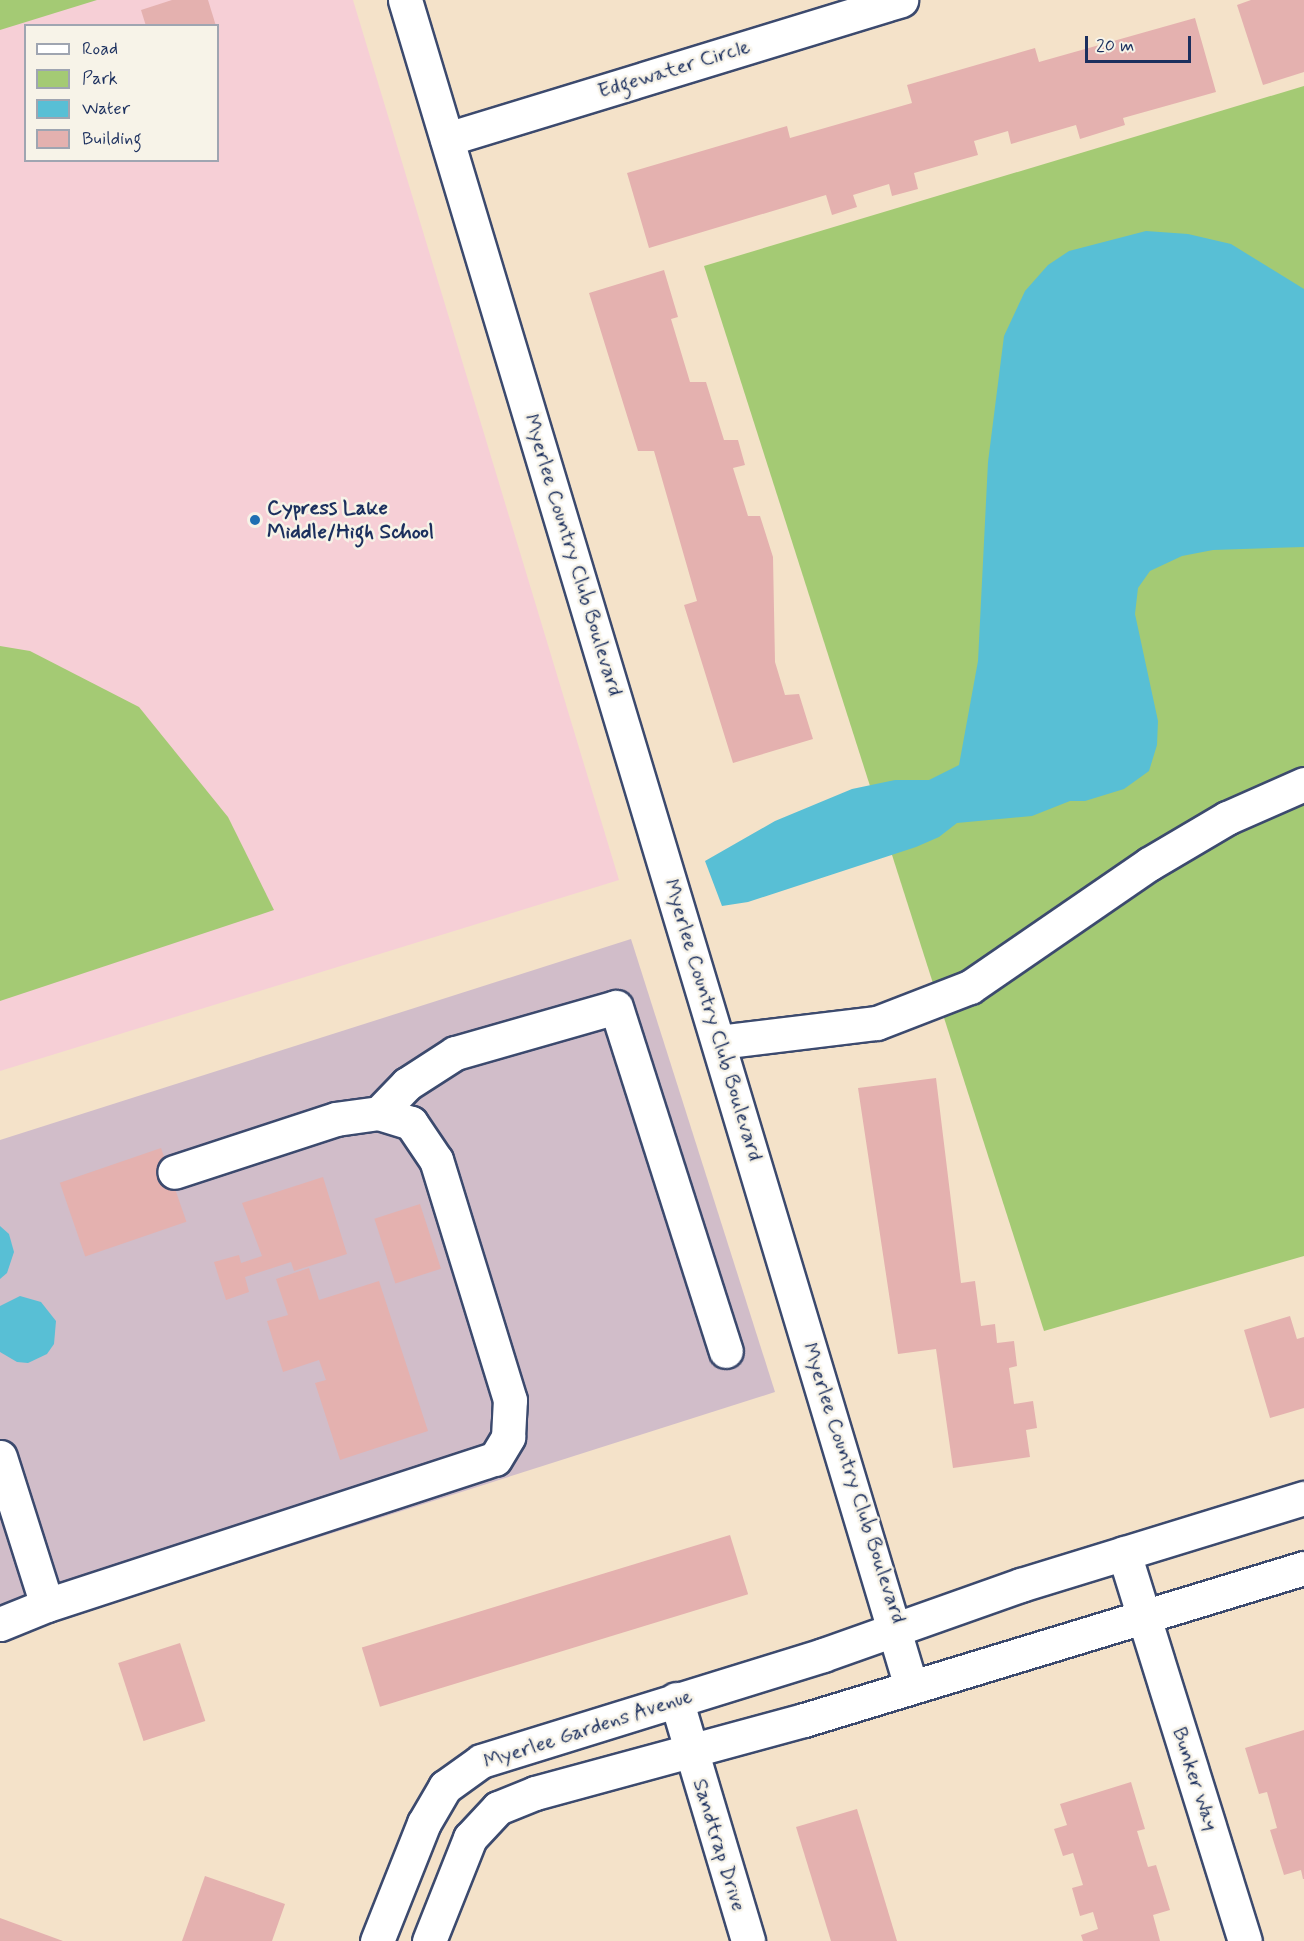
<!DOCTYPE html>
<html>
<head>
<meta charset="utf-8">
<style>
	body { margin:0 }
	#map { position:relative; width:1304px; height:1941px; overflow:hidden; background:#f4e2c9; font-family:Mynerve,sans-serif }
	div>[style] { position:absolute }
	.built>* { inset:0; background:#f6cfd6 }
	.industrial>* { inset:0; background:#d1bdc9 }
	.green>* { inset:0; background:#a4ca74 }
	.water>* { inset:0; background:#58bfd5 }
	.building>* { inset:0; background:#e4b1af; transform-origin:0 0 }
	.roads { filter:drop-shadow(2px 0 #3c4a6e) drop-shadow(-2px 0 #3c4a6e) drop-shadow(0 2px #3c4a6e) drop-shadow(0 -2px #3c4a6e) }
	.minor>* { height:33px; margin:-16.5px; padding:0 16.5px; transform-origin:16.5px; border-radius:16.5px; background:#fff }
	.dots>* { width:16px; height:16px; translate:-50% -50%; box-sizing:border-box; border:3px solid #f7f3e8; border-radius:50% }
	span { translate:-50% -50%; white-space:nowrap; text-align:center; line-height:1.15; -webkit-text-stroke:5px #f7f3e8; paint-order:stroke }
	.street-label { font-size:21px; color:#1b2f5e }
	.poi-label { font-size:21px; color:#1b2f5e; font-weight:700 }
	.left { translate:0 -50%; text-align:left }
	.legend { position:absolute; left:24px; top:24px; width:195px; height:138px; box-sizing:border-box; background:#f7f3e8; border:2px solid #9fa5b1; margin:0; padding:8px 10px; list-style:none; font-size:18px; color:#1b2f5e }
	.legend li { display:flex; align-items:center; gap:12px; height:30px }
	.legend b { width:30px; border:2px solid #9fa5b1 }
	.scale { position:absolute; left:1085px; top:36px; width:106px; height:27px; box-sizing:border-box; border:3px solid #1b2f5e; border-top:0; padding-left:8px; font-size:18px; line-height:21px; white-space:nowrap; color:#1b2f5e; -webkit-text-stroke:4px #f7f3e8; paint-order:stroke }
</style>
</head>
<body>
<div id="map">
	<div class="built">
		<i style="clip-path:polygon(evenodd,0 0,353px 0,619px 880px,0 1071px,0 0,26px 26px,218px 26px,218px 160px,26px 160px,26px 26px)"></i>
	</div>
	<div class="industrial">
		<i style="clip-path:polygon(631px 939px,775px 1392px,0 1639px,0 1140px)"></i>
	</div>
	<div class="green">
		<i style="clip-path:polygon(0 0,97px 0,0 30px)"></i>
		<i style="clip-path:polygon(1304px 86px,1304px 1256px,1044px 1331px,704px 266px)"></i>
		<i style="clip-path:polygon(0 646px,30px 651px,139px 707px,228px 817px,274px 910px,0 1001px)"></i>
	</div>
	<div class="water">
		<i style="clip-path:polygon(1146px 231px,1188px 234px,1231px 244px,1304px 289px,1304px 547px,1213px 550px,1182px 556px,1150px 571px,1138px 588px,1135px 614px,1158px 721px,1157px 745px,1149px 771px,1124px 789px,1085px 801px,1070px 801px,1032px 816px,957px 823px,939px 837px,916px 847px,748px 902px,722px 906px,705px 861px,775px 821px,852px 789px,895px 780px,929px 780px,959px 765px,978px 661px,988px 462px,1004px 336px,1025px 291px,1048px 265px,1069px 251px)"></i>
		<i style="clip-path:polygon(0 1226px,9px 1234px,14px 1252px,7px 1273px,0 1279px)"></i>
		<i style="clip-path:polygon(20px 1296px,41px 1302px,56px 1321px,54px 1344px,47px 1354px,28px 1363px,17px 1362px,0 1352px,0 1306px)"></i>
	</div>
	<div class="building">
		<i style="clip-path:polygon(172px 0,208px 0,216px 26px,146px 26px,141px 10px)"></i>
		<i style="clip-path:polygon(1251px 0,1304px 0,1304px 72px,1263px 85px,1237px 5px)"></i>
		<i style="clip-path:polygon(1195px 18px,1216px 92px,1123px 118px,1125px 125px,1080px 139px,1076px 125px,1011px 144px,1008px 131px,974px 141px,978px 155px,914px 173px,918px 189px,892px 196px,889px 184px,853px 195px,857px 207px,832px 215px,826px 195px,649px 248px,627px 173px,787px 126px,790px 138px,912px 103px,907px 85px,1035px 48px,1039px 62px)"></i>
		<i style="clip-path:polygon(664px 270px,678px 317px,671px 319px,690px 382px,706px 382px,724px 440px,738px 440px,745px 465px,733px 468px,748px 516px,760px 516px,773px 557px,775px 662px,785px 695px,799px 694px,813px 739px,733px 763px,684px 605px,697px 601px,654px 451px,638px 451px,589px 293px)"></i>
		<i style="clip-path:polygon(936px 1078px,961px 1283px,975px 1281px,981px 1326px,995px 1324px,997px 1343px,1014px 1341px,1017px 1366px,1009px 1368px,1014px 1404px,1033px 1401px,1037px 1428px,1026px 1430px,1030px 1457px,953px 1468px,936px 1349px,898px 1354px,858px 1088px)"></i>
		<i style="left:161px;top:1148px;width:78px;height:107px;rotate:71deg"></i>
		<i style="clip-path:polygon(323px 1177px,347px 1254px,294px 1271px,291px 1262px,245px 1277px,249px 1292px,226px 1300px,214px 1262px,239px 1255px,241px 1263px,262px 1256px,242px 1203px)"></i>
		<i style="left:420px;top:1204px;width:68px;height:48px;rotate:72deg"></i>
		<i style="clip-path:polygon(309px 1268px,319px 1300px,379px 1281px,428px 1431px,340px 1460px,315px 1383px,326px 1380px,319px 1360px,283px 1372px,267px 1321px,288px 1315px,276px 1279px)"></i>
		<i style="clip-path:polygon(1290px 1316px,1297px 1339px,1304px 1337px,1304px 1408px,1270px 1418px,1244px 1330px)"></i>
		<i style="left:730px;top:1535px;width:62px;height:385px;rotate:73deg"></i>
		<i style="left:180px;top:1643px;width:82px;height:65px;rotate:72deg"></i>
		<i style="clip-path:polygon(1304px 1730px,1304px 1879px,1303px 1879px,1301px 1870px,1284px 1875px,1270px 1830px,1277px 1828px,1267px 1792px,1259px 1794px,1245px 1748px)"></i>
		<i style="clip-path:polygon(1131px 1782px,1145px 1829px,1137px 1831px,1148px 1867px,1156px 1865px,1170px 1910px,1153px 1915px,1160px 1941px,1083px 1941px,1081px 1935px,1098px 1929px,1093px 1912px,1080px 1916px,1072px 1888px,1083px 1885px,1073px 1853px,1063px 1856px,1054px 1829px,1067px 1825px,1060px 1804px)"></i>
		<i style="clip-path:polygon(857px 1809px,897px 1941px,831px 1941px,796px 1827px)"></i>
		<i style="clip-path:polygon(205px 1876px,285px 1904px,272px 1941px,182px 1941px)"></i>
		<i style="clip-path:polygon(0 1918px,63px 1941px,0 1941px)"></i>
	</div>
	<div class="roads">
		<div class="minor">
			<i style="left:405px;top:0;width:1761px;rotate:73.3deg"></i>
			<i style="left:447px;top:139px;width:475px;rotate:-17deg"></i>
			<i style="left:719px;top:1042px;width:159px;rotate:-6.9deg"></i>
			<i style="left:877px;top:1023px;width:100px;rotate:-21.2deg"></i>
			<i style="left:970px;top:987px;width:217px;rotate:-34.5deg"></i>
			<i style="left:1149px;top:864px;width:91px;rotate:-30.5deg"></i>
			<i style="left:1227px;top:818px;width:84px;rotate:-23.8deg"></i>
			<i style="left:379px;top:1113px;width:40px;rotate:-46deg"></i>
			<i style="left:407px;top:1084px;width:57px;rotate:-32.9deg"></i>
			<i style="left:455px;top:1053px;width:167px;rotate:-15.9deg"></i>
			<i style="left:616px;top:1007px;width:361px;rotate:72.3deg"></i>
			<i style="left:0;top:1457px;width:155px;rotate:72.4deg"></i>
			<i style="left:47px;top:1605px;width:51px;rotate:158deg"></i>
			<i style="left:1124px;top:1553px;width:406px;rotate:72.7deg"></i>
			<i style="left:47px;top:1605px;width:471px;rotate:-18.1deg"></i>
			<i style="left:495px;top:1459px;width:26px;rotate:-59deg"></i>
			<i style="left:508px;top:1437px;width:37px;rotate:-87deg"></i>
			<i style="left:510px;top:1400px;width:251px;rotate:-107.1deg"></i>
			<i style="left:436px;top:1160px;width:45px;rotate:-124deg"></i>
			<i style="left:411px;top:1123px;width:34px;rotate:-163deg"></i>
			<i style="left:379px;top:1113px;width:43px;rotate:172.1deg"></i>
			<i style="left:336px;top:1119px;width:170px;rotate:161.9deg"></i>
			<i style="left:676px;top:1699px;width:252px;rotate:73.4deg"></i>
			<i style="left:377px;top:1941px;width:127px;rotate:-68.3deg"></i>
			<i style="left:424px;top:1823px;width:42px;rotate:-59.7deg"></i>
			<i style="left:445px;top:1787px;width:44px;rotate:-35.8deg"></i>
			<i style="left:481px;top:1761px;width:358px;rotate:-17.2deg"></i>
			<i style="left:823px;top:1655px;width:210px;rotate:-19.5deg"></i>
			<i style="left:1021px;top:1585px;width:296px;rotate:-17.1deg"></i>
			<i style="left:429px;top:1941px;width:111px;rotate:-68.3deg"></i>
			<i style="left:470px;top:1838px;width:41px;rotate:-47deg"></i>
			<i style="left:498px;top:1808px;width:40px;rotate:-22deg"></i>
			<i style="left:535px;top:1793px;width:279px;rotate:-15.2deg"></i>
			<i style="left:804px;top:1720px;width:523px;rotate:-16.91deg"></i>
		</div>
	</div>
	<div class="dots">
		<i style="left:255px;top:520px;background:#1f6fb2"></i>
	</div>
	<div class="street-label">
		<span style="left:674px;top:69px;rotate:-17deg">Edgewater Circle</span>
		<span style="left:573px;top:555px;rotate:73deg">Myerlee Country Club Boulevard</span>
		<span style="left:713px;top:1020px;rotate:73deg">Myerlee Country Club Boulevard</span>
		<span style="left:854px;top:1483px;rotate:72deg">Myerlee Country Club Boulevard</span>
		<span style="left:588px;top:1729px;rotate:-18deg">Myerlee Gardens Avenue</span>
		<span style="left:1195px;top:1779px;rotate:72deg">Bunker Way</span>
		<span style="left:719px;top:1845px;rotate:73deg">Sandtrap Drive</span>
	</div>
	<div class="poi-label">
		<span class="left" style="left:267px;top:520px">Cypress Lake<br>Middle/High School</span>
	</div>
	<ul class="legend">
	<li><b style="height:8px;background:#fff"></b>Road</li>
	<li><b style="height:16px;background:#a4ca74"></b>Park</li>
	<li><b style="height:16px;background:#58bfd5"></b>Water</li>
	<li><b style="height:16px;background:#e4b1af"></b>Building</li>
	</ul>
	<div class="scale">20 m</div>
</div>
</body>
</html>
